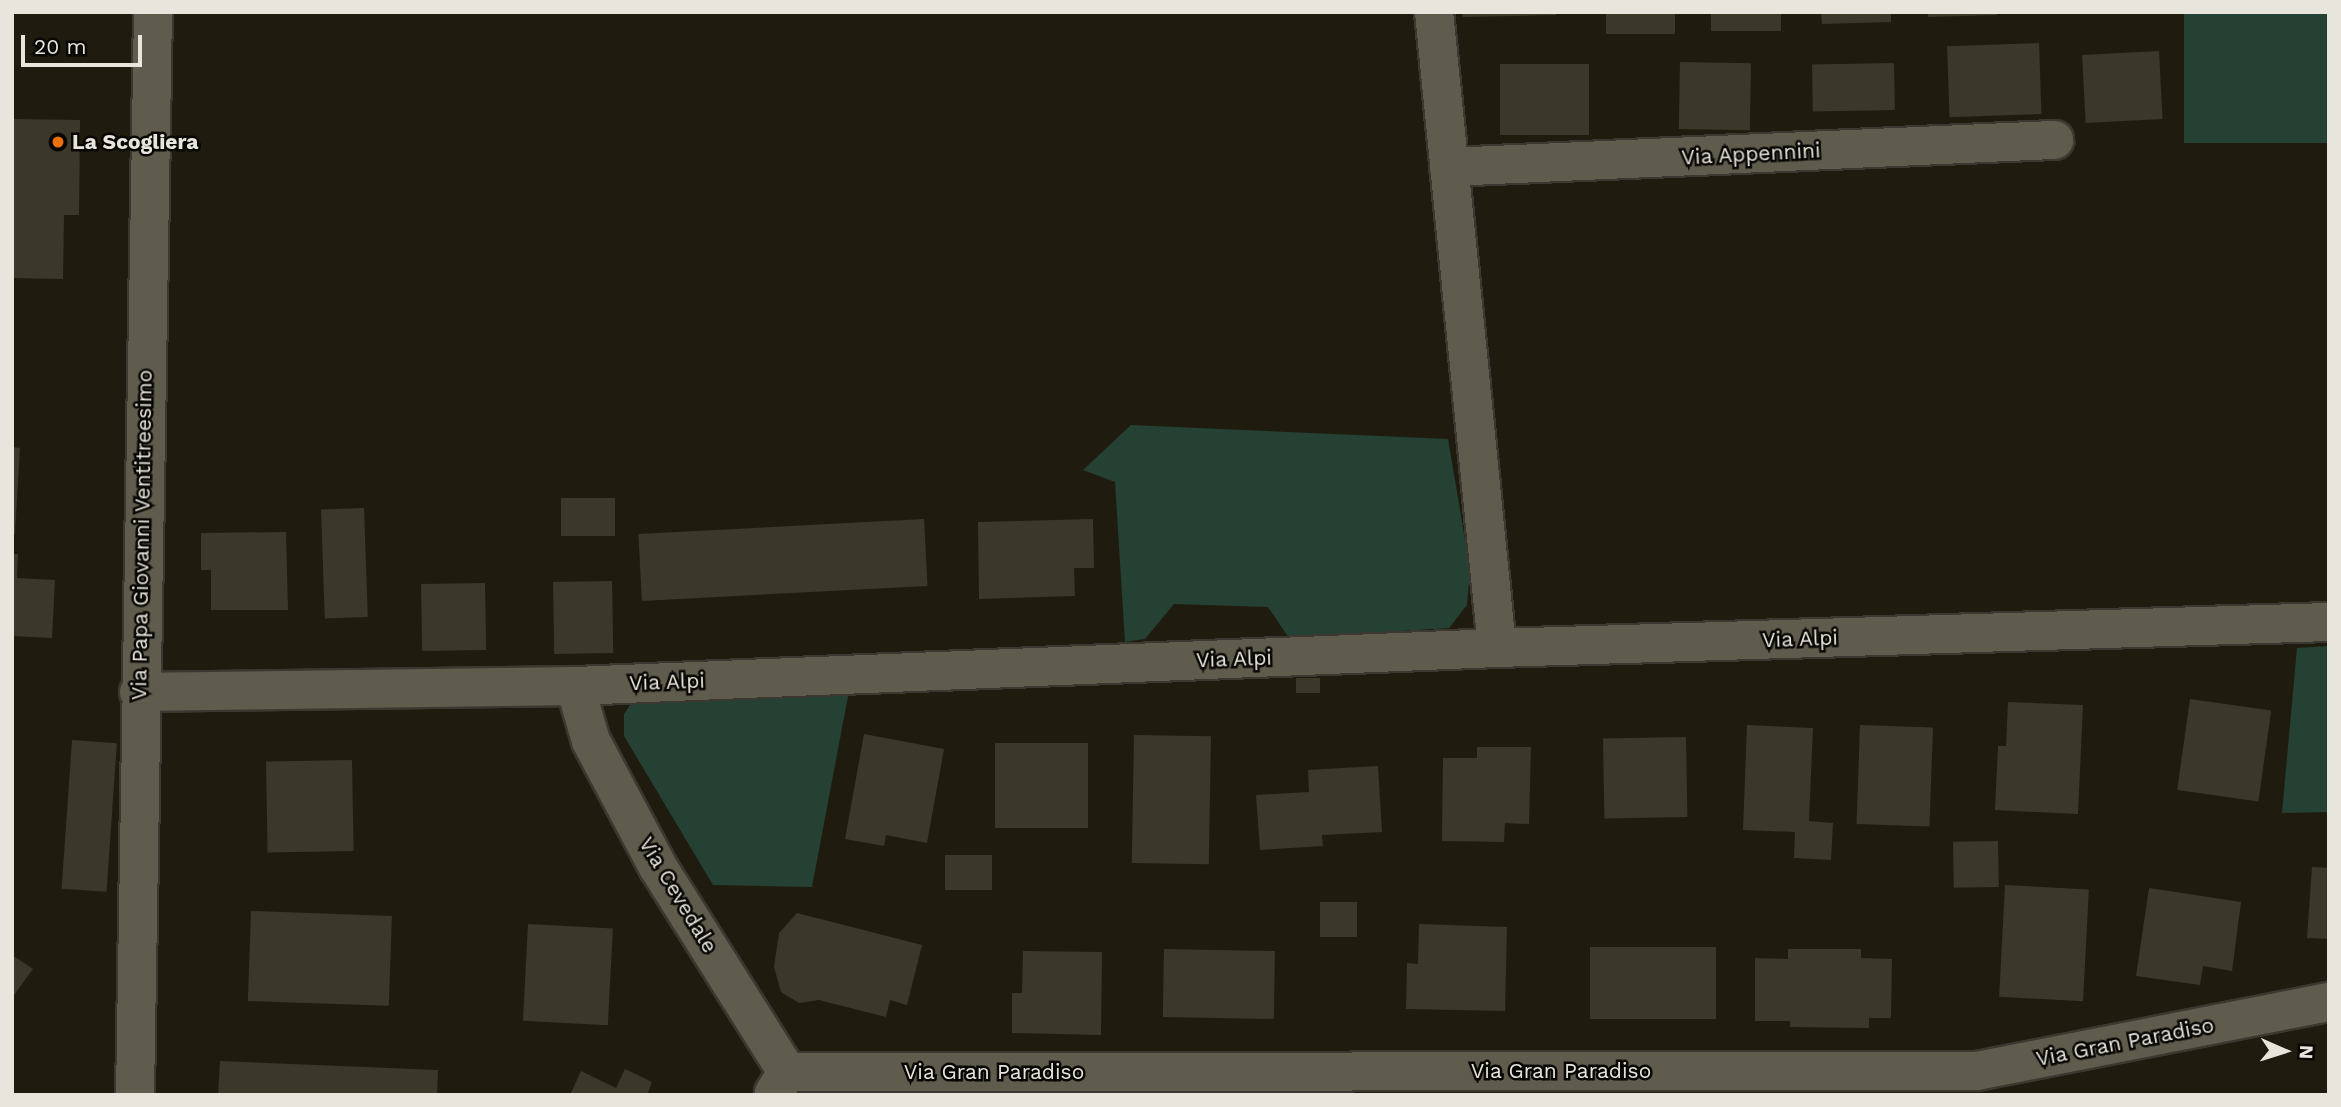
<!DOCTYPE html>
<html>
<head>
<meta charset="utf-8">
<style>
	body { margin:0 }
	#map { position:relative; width:2341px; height:1107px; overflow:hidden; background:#1f1c0f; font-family:"Work Sans",sans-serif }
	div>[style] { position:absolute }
	.green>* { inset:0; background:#254133; transform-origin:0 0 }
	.building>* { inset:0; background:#3b3829; transform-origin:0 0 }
	.roads { filter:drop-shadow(2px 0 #3a3830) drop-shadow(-2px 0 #3a3830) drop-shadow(0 2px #3a3830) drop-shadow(0 -2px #3a3830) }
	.minor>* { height:38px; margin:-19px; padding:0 19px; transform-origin:19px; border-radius:19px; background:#5f5c4d }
	.dots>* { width:19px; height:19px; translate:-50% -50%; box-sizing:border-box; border:4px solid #080703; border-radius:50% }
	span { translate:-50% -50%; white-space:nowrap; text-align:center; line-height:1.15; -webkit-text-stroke:5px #080703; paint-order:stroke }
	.poi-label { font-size:21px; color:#e7e5dc; font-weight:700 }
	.left { translate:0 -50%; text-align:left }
	.street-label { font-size:21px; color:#e7e5dc }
	.frame { position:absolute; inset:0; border:14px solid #e7e5dc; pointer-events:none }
	.north { position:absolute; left:2250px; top:1016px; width:70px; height:70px; -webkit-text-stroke:5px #080703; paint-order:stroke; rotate:93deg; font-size:19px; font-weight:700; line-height:28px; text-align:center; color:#e7e5dc }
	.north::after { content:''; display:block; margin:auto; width:24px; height:32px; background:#e7e5dc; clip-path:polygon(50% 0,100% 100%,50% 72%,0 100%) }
	.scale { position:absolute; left:21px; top:35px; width:121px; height:32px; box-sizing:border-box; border:4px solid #e7e5dc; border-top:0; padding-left:9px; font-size:21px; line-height:24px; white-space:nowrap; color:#e7e5dc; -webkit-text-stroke:5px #080703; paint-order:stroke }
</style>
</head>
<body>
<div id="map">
	<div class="green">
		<i style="left:2329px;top:12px;width:131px;height:145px;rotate:90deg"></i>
		<i style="clip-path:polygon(1131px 425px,1448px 439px,1470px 569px,1467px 605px,1449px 628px,1289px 638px,1268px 607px,1174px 604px,1145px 639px,1125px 642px,1115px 482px,1083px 470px)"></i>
		<i style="clip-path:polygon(2329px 646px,2329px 812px,2282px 813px,2297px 648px)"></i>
		<i style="clip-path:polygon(849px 691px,812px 887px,713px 885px,624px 736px,624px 714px,634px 699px)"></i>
	</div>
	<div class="building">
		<i style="clip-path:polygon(1462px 12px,1556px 12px,1556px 15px,1463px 17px)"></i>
		<i style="left:1606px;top:12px;width:69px;height:22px"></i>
		<i style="left:1711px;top:12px;width:70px;height:19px"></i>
		<i style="clip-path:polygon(1821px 12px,1891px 12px,1891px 22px,1822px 24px)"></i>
		<i style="clip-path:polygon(1928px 12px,1997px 12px,1997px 15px,1928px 17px)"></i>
		<i style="left:2039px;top:43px;width:71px;height:92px;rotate:88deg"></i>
		<i style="left:2159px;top:51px;width:68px;height:77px;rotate:87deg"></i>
		<i style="left:1680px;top:62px;width:71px;height:67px;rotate:1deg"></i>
		<i style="left:1894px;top:63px;width:47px;height:82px;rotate:89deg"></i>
		<i style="left:1500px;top:64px;width:89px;height:71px"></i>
		<i style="clip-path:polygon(12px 119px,80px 120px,79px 215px,64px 215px,63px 279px,12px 278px)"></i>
		<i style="clip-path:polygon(12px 447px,20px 448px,15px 534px,12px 534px)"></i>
		<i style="left:561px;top:498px;width:54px;height:38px"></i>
		<i style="left:364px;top:508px;width:109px;height:43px;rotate:88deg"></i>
		<i style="left:924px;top:519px;width:67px;height:286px;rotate:87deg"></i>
		<i style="clip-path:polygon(1093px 519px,1094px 568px,1074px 568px,1075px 596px,979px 599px,978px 522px)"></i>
		<i style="clip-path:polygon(286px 532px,288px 610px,211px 610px,211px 570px,201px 570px,201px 533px)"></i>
		<i style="clip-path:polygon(12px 554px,18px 554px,17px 578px,55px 580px,52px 638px,12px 636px)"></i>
		<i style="left:612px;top:581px;width:72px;height:59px;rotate:89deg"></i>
		<i style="left:485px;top:583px;width:67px;height:64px;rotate:89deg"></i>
		<i style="left:1296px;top:678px;width:24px;height:15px"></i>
		<i style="left:2190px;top:699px;width:82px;height:92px;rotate:8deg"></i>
		<i style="clip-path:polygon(2008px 702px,2083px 705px,2078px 814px,1995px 810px,1998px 746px,2006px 746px)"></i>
		<i style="clip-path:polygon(1747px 725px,1813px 728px,1809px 821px,1833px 823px,1831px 860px,1794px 858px,1795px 832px,1743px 830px)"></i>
		<i style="left:1860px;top:725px;width:73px;height:99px;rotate:2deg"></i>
		<i style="clip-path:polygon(864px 734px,944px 749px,927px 843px,886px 835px,884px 846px,845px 839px)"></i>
		<i style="left:1134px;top:735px;width:77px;height:128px;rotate:1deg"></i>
		<i style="left:1686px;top:737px;width:80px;height:83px;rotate:89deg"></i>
		<i style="left:72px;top:740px;width:45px;height:149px;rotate:4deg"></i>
		<i style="left:995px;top:743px;width:93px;height:85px"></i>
		<i style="clip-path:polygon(1477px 747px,1531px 747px,1529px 824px,1505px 823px,1504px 842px,1442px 841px,1443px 758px,1477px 758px)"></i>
		<i style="left:352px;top:760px;width:91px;height:86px;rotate:89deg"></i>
		<i style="clip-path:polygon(1378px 766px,1382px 832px,1322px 835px,1323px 846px,1260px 850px,1256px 795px,1309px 792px,1308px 770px)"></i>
		<i style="left:1998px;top:841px;width:46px;height:45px;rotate:89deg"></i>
		<i style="left:945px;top:855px;width:47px;height:35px"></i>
		<i style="clip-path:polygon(2312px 867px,2329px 868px,2329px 939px,2307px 938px)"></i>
		<i style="left:2005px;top:885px;width:84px;height:112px;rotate:3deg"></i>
		<i style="clip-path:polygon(2149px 888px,2241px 902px,2232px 971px,2203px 966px,2200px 985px,2136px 976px)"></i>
		<i style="left:1357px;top:902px;width:35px;height:37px;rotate:90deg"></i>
		<i style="left:251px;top:911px;width:141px;height:90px;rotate:2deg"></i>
		<i style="clip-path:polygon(797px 913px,922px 945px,907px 1005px,890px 1000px,886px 1017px,819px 1000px,799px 1003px,781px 992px,774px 967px,779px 933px)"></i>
		<i style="left:528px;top:924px;width:85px;height:97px;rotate:3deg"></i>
		<i style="clip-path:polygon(1419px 924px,1507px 927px,1505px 1011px,1406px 1009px,1407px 963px,1418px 964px)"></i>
		<i style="left:1590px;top:947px;width:126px;height:72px"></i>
		<i style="left:1164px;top:949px;width:111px;height:68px;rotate:1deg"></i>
		<i style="clip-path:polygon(1788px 949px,1861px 949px,1861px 958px,1892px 959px,1891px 1018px,1869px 1018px,1869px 1028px,1790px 1027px,1790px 1021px,1755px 1021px,1755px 958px,1788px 959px)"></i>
		<i style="clip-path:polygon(1023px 951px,1102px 952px,1101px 1035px,1012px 1033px,1012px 993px,1022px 993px)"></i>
		<i style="clip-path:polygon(12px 955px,33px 969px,12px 998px)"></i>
		<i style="clip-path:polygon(220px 1061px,438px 1070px,437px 1095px,218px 1095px)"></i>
		<i style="clip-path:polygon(625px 1069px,652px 1082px,647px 1095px,570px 1095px,581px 1071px,616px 1088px)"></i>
	</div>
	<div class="roads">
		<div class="minor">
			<i style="left:1434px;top:12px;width:639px;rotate:84.34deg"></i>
			<i style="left:1449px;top:167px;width:606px;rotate:-2.56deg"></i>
			<i style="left:575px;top:686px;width:57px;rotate:73.8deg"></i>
			<i style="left:591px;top:741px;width:143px;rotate:62deg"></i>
			<i style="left:658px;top:867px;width:242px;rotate:57.8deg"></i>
			<i style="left:787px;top:1072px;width:25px;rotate:122deg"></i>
			<i style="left:139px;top:692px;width:436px;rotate:-0.8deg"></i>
			<i style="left:575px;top:686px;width:923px;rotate:-2.36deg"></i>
			<i style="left:1497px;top:648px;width:832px;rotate:-1.79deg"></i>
			<i style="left:787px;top:1072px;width:1190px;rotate:-0.05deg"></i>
			<i style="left:1977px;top:1071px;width:359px;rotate:-11.1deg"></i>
			<i style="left:135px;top:1095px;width:1083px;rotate:-89.05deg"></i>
		</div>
	</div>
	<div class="dots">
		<i style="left:58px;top:142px;background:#e8710a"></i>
	</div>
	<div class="poi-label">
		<span class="left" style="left:72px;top:142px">La Scogliera</span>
	</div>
	<div class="street-label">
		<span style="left:1751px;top:154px;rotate:-3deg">Via Appennini</span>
		<span style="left:142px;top:535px;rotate:-89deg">Via Papa Giovanni Ventitreesimo</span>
		<span style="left:1800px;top:639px;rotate:-2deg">Via Alpi</span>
		<span style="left:1234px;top:659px;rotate:-2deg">Via Alpi</span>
		<span style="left:667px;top:682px;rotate:-2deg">Via Alpi</span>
		<span style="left:678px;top:895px;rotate:59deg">Via Cevedale</span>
		<span style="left:2125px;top:1042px;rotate:-11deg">Via Gran Paradiso</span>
		<span style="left:1561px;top:1071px">Via Gran Paradiso</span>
		<span style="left:994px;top:1072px">Via Gran Paradiso</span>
	</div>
	<div class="frame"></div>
	<div class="north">N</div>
	<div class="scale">20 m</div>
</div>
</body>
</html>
